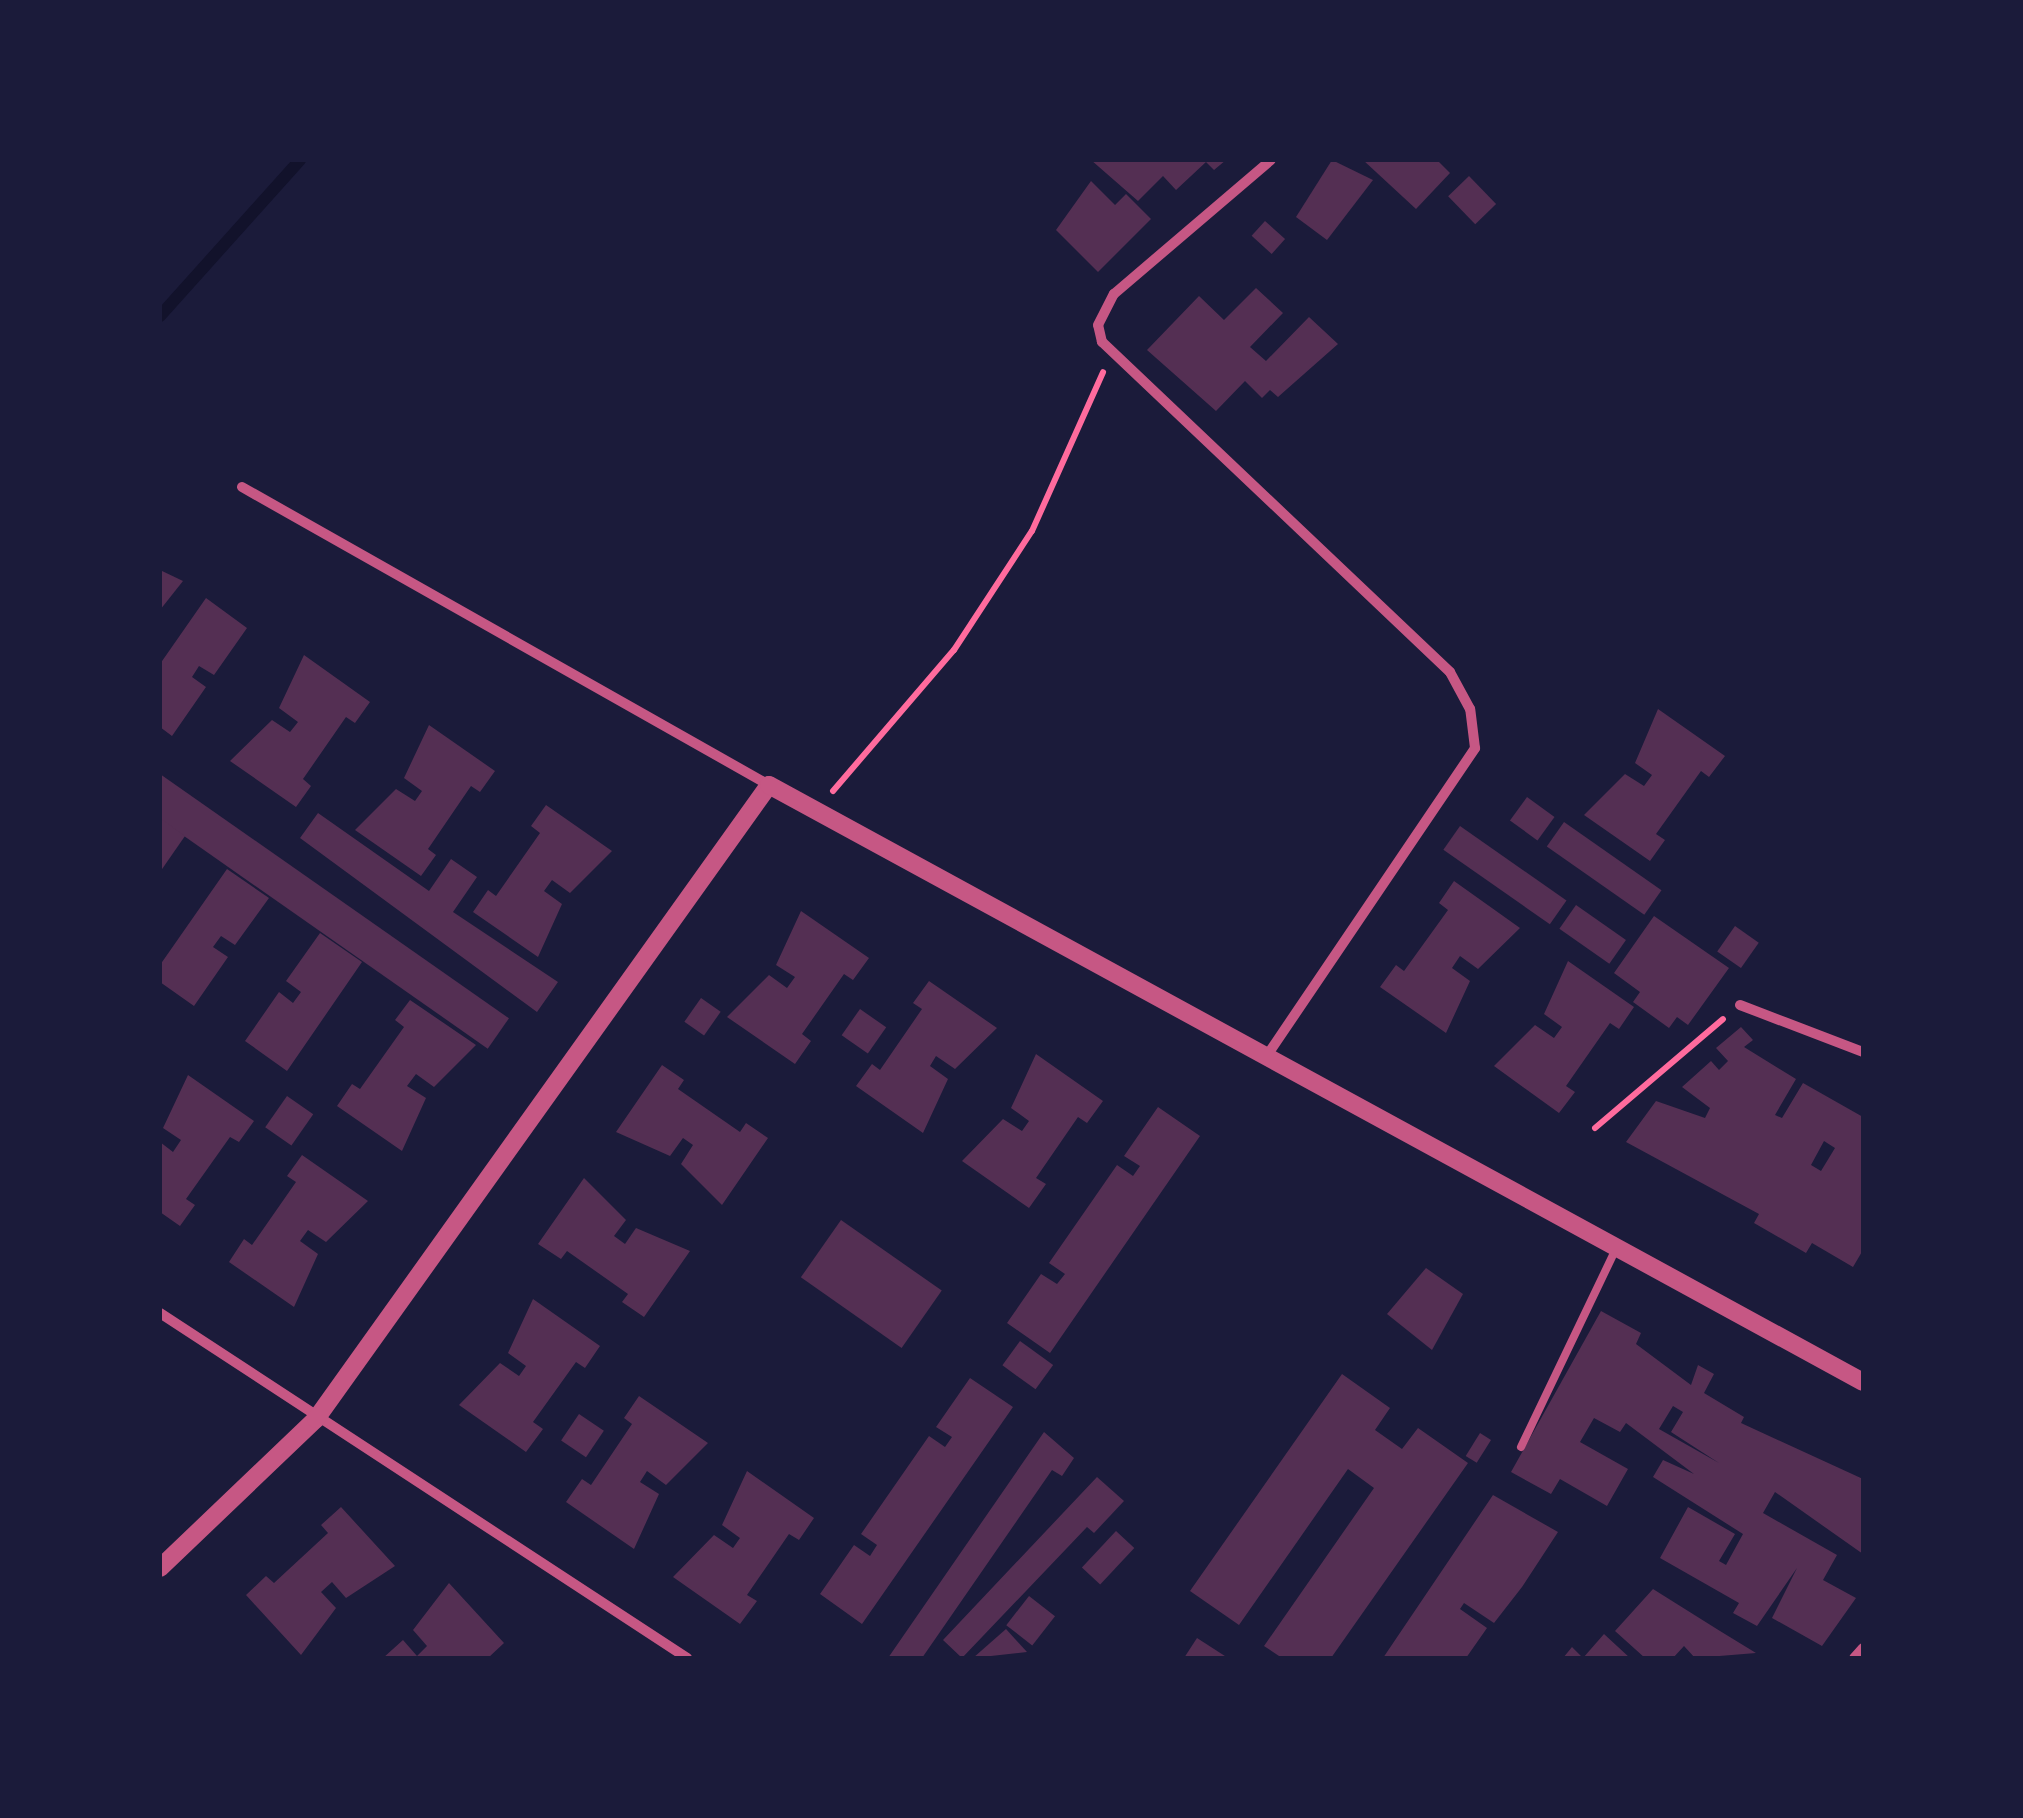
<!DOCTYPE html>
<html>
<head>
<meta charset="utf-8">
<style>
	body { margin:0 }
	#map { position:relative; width:2023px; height:1818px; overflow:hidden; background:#1b1b3a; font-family:Jost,sans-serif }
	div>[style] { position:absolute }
	.stream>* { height:12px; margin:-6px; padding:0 6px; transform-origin:6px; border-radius:6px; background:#12122b }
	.building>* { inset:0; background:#542f53; transform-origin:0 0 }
	.path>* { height:6px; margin:-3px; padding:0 3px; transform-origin:3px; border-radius:3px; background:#ff6b9d }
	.service>* { height:8px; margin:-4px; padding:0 4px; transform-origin:4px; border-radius:4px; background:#c65784 }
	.minor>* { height:10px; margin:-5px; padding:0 5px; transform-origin:5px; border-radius:5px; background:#c65784 }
	.tertiary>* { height:18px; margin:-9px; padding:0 9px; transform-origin:9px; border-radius:9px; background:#c65784 }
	span { translate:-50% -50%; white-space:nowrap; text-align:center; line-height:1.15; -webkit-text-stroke:8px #1b1b3a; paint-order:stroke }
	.frame { position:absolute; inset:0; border:162px solid #1b1b3a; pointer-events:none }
</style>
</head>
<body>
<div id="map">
	<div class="stream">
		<i style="left:160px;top:316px;width:210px;rotate:-48.1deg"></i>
	</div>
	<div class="building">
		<i style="clip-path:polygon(1091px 160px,1226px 160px,1214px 170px,1206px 162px,1176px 190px,1163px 176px,1138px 201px)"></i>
		<i style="clip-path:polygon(1332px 160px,1373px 180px,1327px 240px,1296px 217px)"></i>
		<i style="clip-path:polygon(1363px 160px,1437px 160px,1450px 173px,1416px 209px)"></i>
		<i style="left:1469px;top:176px;width:39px;height:29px;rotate:46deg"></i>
		<i style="clip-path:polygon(1091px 181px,1115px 205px,1126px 194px,1151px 219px,1098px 272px,1056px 230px)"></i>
		<i style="left:1265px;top:221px;width:27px;height:20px;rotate:42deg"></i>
		<i style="clip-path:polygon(1256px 288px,1283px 313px,1250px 347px,1266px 361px,1309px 317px,1338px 344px,1278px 397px,1270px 390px,1262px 398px,1245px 381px,1216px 411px,1147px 350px,1199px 296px,1224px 320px)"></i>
		<i style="clip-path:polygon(160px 570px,183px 581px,160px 610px)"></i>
		<i style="clip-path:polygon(206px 598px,247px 628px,214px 675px,199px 666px,192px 677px,206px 687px,172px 736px,160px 727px,160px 664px)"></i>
		<i style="clip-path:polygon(304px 655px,370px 702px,355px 723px,346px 717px,303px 779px,311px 786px,296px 807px,230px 761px,272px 720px,290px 732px,298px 722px,279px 708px)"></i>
		<i style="clip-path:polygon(1658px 709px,1725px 756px,1709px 777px,1701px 771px,1656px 834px,1665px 840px,1650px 861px,1584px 815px,1625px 774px,1644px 786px,1652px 775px,1635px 763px)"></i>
		<i style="clip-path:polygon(429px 725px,495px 771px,480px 792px,471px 786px,428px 849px,436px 855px,421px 876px,355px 830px,396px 789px,415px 801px,422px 791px,404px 778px)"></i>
		<i style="left:160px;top:774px;width:426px;height:37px;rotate:35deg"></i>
		<i style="left:1527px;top:797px;width:34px;height:29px;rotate:36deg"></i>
		<i style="clip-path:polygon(546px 805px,612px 851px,570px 893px,552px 880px,544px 891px,562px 904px,538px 957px,473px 912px,488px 890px,496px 896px,540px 833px,531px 826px)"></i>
		<i style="clip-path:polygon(318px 813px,429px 891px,451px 859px,477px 877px,453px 912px,558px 982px,537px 1012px,300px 838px)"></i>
		<i style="clip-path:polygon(160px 818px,185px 836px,160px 872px)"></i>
		<i style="left:1564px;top:822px;width:119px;height:30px;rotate:35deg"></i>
		<i style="left:1460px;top:826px;width:130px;height:29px;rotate:35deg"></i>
		<i style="clip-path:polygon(227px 869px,269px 898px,235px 945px,221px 936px,213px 947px,228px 957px,194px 1006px,160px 982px,160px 965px)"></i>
		<i style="clip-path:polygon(1454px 881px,1520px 928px,1478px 969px,1460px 956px,1452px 968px,1470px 981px,1446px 1033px,1380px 987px,1396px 965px,1404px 971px,1448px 910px,1439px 903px)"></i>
		<i style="left:1576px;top:905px;width:61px;height:29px;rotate:35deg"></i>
		<i style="clip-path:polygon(801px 911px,869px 958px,853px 980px,844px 974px,802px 1034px,811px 1041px,795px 1064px,727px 1017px,769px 975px,787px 988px,795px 977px,776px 965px)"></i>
		<i style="clip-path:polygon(1654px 916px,1729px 968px,1688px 1025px,1677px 1017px,1669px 1028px,1633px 1002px,1640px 992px,1614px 973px)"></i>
		<i style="left:1735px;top:926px;width:29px;height:31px;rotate:35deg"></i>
		<i style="clip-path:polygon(320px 933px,362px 962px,287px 1071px,245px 1041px,279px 992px,293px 1003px,301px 992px,286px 981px)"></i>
		<i style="clip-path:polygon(1568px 961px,1634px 1007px,1619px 1029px,1610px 1023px,1566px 1086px,1575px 1092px,1559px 1113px,1494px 1066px,1535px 1025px,1554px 1038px,1562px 1027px,1544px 1014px)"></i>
		<i style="clip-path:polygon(929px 981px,997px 1028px,955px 1069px,936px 1056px,930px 1066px,948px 1079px,923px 1133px,856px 1086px,872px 1064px,880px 1070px,922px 1009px,913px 1003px)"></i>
		<i style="left:701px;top:998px;width:24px;height:29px;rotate:35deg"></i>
		<i style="clip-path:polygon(410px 1000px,476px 1045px,434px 1087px,416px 1074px,407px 1086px,426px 1098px,402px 1151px,337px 1106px,352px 1084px,360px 1089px,404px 1027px,395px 1020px)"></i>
		<i style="left:860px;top:1009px;width:32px;height:32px;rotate:35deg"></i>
		<i style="clip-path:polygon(evenodd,1741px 1027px,1753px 1040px,1744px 1047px,1796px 1079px,1775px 1115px,1782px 1118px,1803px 1083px,1863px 1117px,1863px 1250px,1853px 1267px,1812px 1243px,1806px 1253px,1754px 1223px,1759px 1214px,1626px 1142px,1656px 1101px,1705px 1118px,1710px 1108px,1682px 1087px,1711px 1061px,1719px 1070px,1728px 1061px,1716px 1048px,1741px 1027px,1824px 1141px,1835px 1148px,1821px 1171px,1811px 1165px,1824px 1141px)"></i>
		<i style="clip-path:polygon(1036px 1054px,1103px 1101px,1087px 1123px,1078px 1117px,1036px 1178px,1046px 1184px,1029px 1208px,962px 1161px,1003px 1119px,1022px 1131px,1029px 1121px,1011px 1108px)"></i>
		<i style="clip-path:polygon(662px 1065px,684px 1080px,678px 1089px,740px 1132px,746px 1123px,768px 1138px,722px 1205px,681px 1164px,693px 1145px,683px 1138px,670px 1156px,616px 1132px)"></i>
		<i style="clip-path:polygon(188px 1075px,254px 1121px,239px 1142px,230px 1137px,186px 1199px,195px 1205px,180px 1226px,160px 1212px,160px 1142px,173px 1152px,181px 1140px,163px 1128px)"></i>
		<i style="left:287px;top:1096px;width:32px;height:38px;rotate:35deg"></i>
		<i style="clip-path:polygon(1158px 1107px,1200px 1136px,1050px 1353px,1007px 1323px,1041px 1274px,1057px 1284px,1065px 1274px,1049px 1263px,1117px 1165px,1133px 1176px,1140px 1166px,1124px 1156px)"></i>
		<i style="clip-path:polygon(302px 1155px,368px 1201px,326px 1242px,308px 1230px,300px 1241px,318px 1254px,294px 1307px,229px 1262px,244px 1239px,252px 1245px,296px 1182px,287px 1176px)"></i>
		<i style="clip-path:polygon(584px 1178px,626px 1220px,614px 1236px,625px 1244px,636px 1228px,690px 1251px,644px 1317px,622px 1302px,628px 1294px,567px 1251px,561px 1259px,538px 1244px)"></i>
		<i style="left:841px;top:1220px;width:123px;height:70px;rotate:35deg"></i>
		<i style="clip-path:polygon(1426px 1268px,1463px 1294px,1432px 1350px,1387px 1314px)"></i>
		<i style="clip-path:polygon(533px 1299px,600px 1346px,585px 1368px,576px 1362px,533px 1422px,543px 1429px,526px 1452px,459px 1405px,500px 1363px,519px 1376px,526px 1366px,508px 1353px)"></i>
		<i style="clip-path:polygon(evenodd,1601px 1311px,1641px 1333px,1636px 1344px,1691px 1385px,1698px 1365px,1714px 1374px,1704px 1393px,1744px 1417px,1741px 1423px,1863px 1479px,1863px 1554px,1775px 1492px,1763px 1513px,1837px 1555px,1823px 1580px,1856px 1598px,1822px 1646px,1772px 1618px,1797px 1568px,1757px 1626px,1733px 1613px,1739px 1603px,1660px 1558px,1688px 1507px,1735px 1534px,1719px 1561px,1726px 1565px,1743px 1534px,1653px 1477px,1663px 1460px,1694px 1474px,1626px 1423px,1620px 1432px,1594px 1418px,1580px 1442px,1628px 1469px,1607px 1506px,1560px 1479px,1551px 1494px,1511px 1472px,1601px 1311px,1673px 1406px,1683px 1412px,1671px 1432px,1719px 1463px,1659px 1429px,1673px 1406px)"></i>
		<i style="left:1020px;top:1341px;width:41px;height:30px;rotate:36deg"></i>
		<i style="clip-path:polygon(1342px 1374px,1390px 1408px,1375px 1430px,1402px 1449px,1418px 1428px,1468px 1463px,1331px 1658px,1282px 1658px,1264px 1646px,1374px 1488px,1348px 1469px,1239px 1625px,1190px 1591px)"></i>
		<i style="clip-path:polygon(970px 1378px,1013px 1407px,862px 1624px,820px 1594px,854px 1545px,870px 1556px,877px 1545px,861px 1534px,929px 1436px,945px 1447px,952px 1437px,936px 1427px)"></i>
		<i style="clip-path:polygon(639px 1396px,708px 1443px,666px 1485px,647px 1471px,640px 1482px,659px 1494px,634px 1549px,566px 1502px,582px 1479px,591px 1485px,632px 1424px,624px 1418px)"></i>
		<i style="left:579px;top:1414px;width:30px;height:32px;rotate:34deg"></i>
		<i style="clip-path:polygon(1044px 1432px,1074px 1458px,1062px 1476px,1052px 1470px,922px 1658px,888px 1658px)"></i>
		<i style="left:1480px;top:1433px;width:13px;height:27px;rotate:32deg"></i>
		<i style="clip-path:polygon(747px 1471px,814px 1518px,799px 1540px,789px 1534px,747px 1595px,757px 1601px,740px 1624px,673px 1577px,714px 1535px,733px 1548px,740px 1538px,722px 1525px)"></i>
		<i style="clip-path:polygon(1097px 1477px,1124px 1501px,1094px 1533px,1087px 1527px,962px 1658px,943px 1640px)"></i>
		<i style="clip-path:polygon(1493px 1495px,1558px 1532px,1522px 1587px,1494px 1623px,1464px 1603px,1460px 1609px,1487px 1628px,1466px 1658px,1383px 1658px)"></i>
		<i style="clip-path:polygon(341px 1507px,395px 1566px,346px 1598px,332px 1582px,321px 1592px,336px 1608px,301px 1655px,246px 1595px,266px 1576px,274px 1583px,328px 1533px,321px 1525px)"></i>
		<i style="left:1116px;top:1531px;width:25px;height:50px;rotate:43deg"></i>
		<i style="clip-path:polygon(449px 1583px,504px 1643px,488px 1658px,383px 1658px,403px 1640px,417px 1656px,427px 1646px,413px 1630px)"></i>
		<i style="clip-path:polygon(1653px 1589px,1720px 1631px,1756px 1653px,1695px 1658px,1684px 1646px,1673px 1658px,1645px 1658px,1615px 1631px)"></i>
		<i style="left:1029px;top:1596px;width:33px;height:37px;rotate:38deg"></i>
		<i style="clip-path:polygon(1006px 1629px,1027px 1652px,973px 1658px)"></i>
		<i style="clip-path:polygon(1604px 1634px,1630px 1658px,1563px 1658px,1572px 1647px,1583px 1658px)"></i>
		<i style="clip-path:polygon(1197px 1638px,1228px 1658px,1184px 1658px)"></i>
	</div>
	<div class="path">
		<i style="left:833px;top:791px;width:186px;rotate:-49.4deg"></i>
		<i style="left:954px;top:650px;width:142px;rotate:-56.8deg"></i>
		<i style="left:1032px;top:531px;width:174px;rotate:-65.9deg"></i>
		<i style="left:1595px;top:1128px;width:168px;rotate:-40.4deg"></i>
	</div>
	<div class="service">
		<i style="left:1521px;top:1447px;width:220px;rotate:-64.4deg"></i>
	</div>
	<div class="minor">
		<i style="left:242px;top:487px;width:605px;rotate:29.49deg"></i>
		<i style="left:1740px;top:1005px;width:132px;rotate:20.9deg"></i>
		<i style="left:1266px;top:1057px;width:373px;rotate:-55.9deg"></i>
		<i style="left:1475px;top:748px;width:39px;rotate:-97deg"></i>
		<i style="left:1470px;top:709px;width:42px;rotate:-118.4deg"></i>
		<i style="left:1450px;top:672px;width:480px;rotate:-136.5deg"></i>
		<i style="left:1102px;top:342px;width:17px;rotate:-103deg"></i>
		<i style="left:1098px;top:325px;width:35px;rotate:-63deg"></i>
		<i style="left:1114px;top:294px;width:206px;rotate:-40.5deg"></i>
		<i style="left:160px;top:1313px;width:630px;rotate:33.21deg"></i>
		<i style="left:1854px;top:1658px;width:13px;rotate:-48deg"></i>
	</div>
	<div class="tertiary">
		<i style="left:160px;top:1568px;width:216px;rotate:-43.7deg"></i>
		<i style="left:316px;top:1419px;width:779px;rotate:-54.45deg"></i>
		<i style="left:769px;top:785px;width:1246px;rotate:28.62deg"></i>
	</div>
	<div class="frame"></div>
</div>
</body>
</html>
